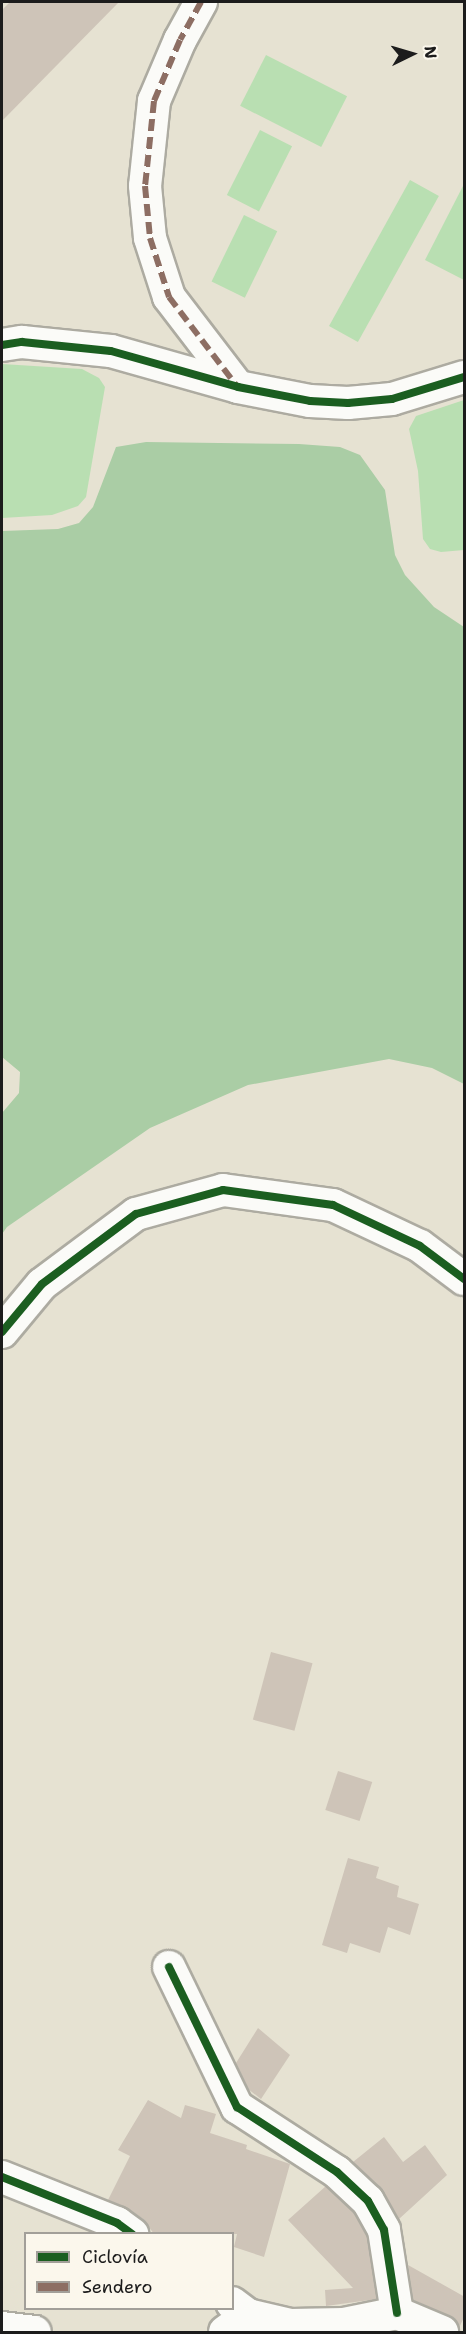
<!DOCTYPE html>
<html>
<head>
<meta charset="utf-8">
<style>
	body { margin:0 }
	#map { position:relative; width:466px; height:2334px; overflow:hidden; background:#e6e2d2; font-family:"Shantell Sans",sans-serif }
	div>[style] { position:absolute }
	.green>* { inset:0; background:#b9dfb2; transform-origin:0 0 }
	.forest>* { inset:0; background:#aacda5 }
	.building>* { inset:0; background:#cec4b8; transform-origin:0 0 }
	.roads { filter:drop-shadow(2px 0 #adaba1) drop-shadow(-2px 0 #adaba1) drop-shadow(0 2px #adaba1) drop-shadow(0 -2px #adaba1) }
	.minor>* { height:32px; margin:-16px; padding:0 16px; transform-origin:16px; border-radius:16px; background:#fbfbf8 }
	.quiet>* { height:6px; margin-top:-3px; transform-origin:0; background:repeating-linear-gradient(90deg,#8d6e63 0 12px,transparent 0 18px) }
	.cycleway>* { height:8px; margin:-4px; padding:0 4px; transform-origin:4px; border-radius:4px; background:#1b5e20 }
	span { translate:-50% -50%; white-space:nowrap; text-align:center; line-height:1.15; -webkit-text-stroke:6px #fbf7ec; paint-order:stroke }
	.frame { position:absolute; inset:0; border:3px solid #1c1c1c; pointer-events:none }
	.legend { position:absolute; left:24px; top:2232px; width:210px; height:78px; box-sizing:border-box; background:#fbf7ec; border:2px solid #a29f99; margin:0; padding:8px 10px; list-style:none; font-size:18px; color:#1c1c1c }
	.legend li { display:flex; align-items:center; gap:12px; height:30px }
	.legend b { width:30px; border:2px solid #a29f99 }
	.north { position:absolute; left:382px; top:24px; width:60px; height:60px; -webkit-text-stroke:4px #fbf7ec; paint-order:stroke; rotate:85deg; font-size:16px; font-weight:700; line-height:24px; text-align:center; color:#1c1c1c }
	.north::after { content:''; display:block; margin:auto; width:21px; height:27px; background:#1c1c1c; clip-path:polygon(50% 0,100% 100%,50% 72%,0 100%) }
</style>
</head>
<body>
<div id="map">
	<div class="green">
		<i style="left:266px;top:55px;width:91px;height:57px;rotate:27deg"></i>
		<i style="left:260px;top:130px;width:36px;height:73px;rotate:27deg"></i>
		<i style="left:410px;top:180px;width:33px;height:167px;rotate:29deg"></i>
		<i style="clip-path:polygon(464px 184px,464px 280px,425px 260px)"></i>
		<i style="left:244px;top:215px;width:37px;height:74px;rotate:26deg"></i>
		<i style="clip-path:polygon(2px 364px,82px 369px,99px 378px,105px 387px,86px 497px,78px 506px,52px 515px,2px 518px)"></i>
		<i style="clip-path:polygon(464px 400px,464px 550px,441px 552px,430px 549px,423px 539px,418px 471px,409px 429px,416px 416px)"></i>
	</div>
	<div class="forest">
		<i style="clip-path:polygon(146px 442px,299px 444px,340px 447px,360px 455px,385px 490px,395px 555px,405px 575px,434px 607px,464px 627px,464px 1084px,432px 1068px,389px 1059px,248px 1085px,150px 1128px,7px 1227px,2px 1234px,2px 1113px,19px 1093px,20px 1072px,2px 1057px,2px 531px,58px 529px,79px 523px,93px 507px,116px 447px)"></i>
	</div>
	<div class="building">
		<i style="clip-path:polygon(10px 2px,119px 2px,2px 121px,2px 10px)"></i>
		<i style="left:271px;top:1652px;width:43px;height:70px;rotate:15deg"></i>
		<i style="left:338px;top:1771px;width:36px;height:41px;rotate:18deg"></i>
		<i style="clip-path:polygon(348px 1858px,379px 1867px,376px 1878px,399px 1886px,397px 1897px,419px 1904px,410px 1935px,388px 1927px,380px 1953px,350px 1943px,347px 1953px,322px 1945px)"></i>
		<i style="clip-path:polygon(258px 2028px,290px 2055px,261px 2099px,248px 2089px,236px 2063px)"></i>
		<i style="clip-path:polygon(148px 2100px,181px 2118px,185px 2105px,216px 2114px,210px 2133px,247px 2145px,246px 2149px,290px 2164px,264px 2257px,234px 2247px,237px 2234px,154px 2234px,143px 2219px,128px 2208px,108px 2200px,130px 2156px,118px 2150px)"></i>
		<i style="clip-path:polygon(384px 2137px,403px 2162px,425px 2145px,447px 2175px,399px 2219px,381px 2188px,353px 2162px)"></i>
		<i style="clip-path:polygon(326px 2186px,354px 2212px,367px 2236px,377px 2299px,326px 2306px,325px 2290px,353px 2288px,288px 2220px)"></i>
		<i style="clip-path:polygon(408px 2265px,465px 2297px,465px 2315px,459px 2328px,450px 2316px,413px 2300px)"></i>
	</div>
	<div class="roads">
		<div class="minor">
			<i style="left:201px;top:2px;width:43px;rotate:118.9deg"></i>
			<i style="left:180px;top:40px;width:66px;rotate:113.1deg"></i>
			<i style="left:154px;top:101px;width:85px;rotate:96deg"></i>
			<i style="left:145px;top:186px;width:52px;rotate:84.5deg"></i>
			<i style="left:150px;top:238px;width:62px;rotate:72.1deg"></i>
			<i style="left:169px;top:297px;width:113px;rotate:52.5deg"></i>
			<i style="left:2px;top:345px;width:20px;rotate:-9deg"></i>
			<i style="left:22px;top:342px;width:89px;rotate:5.8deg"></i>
			<i style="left:111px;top:351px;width:132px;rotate:15.8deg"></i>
			<i style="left:238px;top:387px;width:73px;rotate:11deg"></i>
			<i style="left:310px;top:401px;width:38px;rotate:3deg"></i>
			<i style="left:348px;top:403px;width:44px;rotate:-5.2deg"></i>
			<i style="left:392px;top:399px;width:75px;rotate:-17deg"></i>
			<i style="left:2px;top:1332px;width:62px;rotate:-50.2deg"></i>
			<i style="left:42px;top:1284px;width:117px;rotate:-36.7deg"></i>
			<i style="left:136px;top:1214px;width:90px;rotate:-15.4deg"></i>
			<i style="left:223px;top:1190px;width:111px;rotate:7.8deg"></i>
			<i style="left:333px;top:1205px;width:96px;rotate:25.2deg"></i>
			<i style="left:420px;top:1246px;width:55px;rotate:36.9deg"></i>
			<i style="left:169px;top:1967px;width:156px;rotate:64.1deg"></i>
			<i style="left:237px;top:2107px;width:119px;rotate:33deg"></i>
			<i style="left:337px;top:2172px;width:42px;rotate:43.1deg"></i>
			<i style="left:368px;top:2201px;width:33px;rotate:61deg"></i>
			<i style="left:384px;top:2230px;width:84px;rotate:81.1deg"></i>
			<i style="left:2px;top:2177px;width:124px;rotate:21.8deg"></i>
			<i style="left:117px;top:2223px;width:19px;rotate:36deg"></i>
			<i style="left:232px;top:2303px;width:20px;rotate:37deg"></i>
			<i style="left:248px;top:2315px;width:44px;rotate:13.1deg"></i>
			<i style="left:291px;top:2325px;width:53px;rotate:-1.1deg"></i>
			<i style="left:344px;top:2324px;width:54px;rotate:-11.7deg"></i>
			<i style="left:397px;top:2313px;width:49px;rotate:22.9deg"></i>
			<i style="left:2px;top:2328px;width:33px;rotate:7deg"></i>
			<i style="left:225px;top:2332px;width:29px;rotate:-36deg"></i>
		</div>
	</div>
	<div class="quiet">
		<i style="left:201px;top:2px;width:43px;rotate:118.9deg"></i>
		<i style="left:180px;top:40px;width:66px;rotate:113.1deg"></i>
		<i style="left:154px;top:101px;width:85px;rotate:96deg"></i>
		<i style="left:145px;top:186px;width:52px;rotate:84.5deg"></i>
		<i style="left:150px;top:238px;width:62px;rotate:72.1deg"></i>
		<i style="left:169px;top:297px;width:111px;rotate:52.7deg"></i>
	</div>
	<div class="cycleway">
		<i style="left:2px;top:345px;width:20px;rotate:-9deg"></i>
		<i style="left:22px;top:342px;width:89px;rotate:5.8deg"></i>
		<i style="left:111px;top:351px;width:132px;rotate:15.8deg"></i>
		<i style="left:238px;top:387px;width:73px;rotate:11deg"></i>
		<i style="left:310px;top:401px;width:38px;rotate:3deg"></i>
		<i style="left:348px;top:403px;width:44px;rotate:-5.2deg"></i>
		<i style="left:392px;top:399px;width:75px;rotate:-17deg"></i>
		<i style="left:2px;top:1332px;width:62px;rotate:-50.2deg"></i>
		<i style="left:42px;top:1284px;width:117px;rotate:-36.7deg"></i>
		<i style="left:136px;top:1214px;width:90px;rotate:-15.4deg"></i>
		<i style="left:223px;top:1190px;width:111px;rotate:7.8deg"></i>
		<i style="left:333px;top:1205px;width:96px;rotate:25.2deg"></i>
		<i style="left:420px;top:1246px;width:55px;rotate:36.9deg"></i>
		<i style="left:169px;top:1967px;width:156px;rotate:64.1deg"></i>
		<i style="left:237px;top:2107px;width:119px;rotate:33deg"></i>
		<i style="left:337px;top:2172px;width:42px;rotate:43.1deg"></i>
		<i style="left:368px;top:2201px;width:33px;rotate:61deg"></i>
		<i style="left:384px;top:2230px;width:84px;rotate:81.1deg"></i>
		<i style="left:2px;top:2177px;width:124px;rotate:21.8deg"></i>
		<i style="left:117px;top:2223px;width:19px;rotate:36deg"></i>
	</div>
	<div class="frame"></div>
	<ul class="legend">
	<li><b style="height:8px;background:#1b5e20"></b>Ciclovía</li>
	<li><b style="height:8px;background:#8d6e63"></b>Sendero</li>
	</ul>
	<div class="north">N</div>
</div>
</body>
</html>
